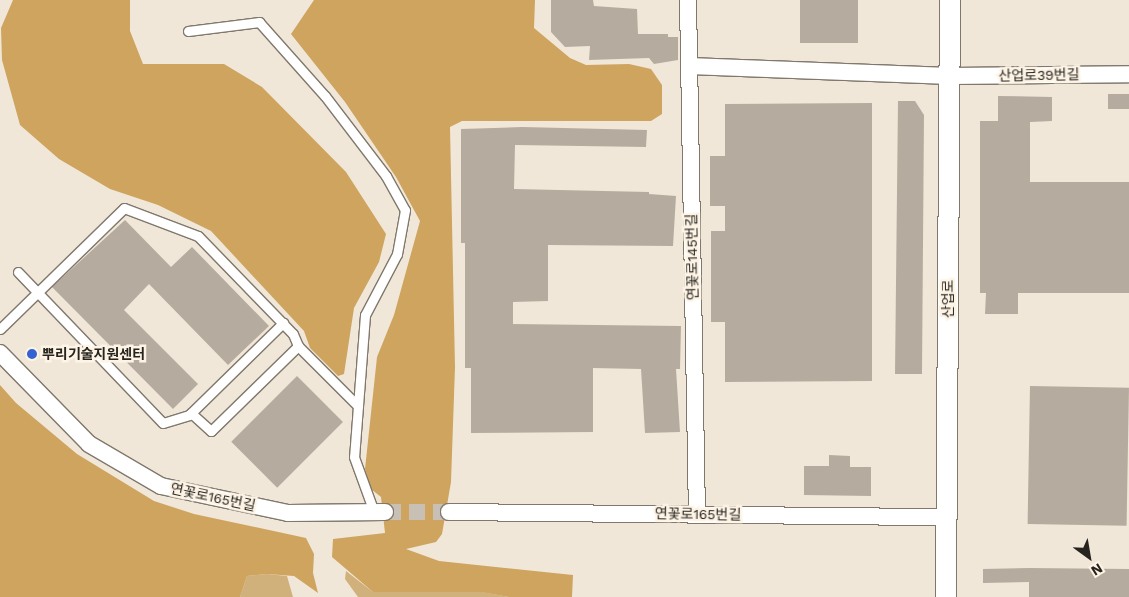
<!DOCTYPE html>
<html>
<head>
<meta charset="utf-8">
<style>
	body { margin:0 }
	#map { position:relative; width:1129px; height:597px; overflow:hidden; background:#f0e7d9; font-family:"Work Sans","Noto Sans KR",sans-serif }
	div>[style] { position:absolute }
	.green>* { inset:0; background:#d0b07b }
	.forest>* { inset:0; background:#cea45e }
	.building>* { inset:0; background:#b5ac9f; transform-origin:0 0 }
	.minor-tunnel>* { height:16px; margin-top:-8px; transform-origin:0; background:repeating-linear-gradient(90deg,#c8c0b4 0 16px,transparent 0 24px) }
	.roads { filter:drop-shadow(1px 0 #80786c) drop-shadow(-1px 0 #80786c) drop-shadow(0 1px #80786c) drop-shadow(0 -1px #80786c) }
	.service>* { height:9px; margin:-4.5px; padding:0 4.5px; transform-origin:4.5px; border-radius:4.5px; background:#fff }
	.minor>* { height:16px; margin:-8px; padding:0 8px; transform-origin:8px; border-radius:8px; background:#fff }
	.tertiary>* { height:20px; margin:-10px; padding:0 10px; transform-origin:10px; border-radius:10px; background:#fff }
	.dots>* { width:14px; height:14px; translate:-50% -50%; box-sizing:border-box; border:2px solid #fdf4e6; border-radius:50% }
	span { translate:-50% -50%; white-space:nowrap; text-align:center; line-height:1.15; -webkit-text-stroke:5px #fdf4e6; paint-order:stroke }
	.street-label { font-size:14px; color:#27241f }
	.poi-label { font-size:14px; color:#27241f; font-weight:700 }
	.left { translate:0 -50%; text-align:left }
	.north { position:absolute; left:1064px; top:532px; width:50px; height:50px; -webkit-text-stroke:4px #fdf4e6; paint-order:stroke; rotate:148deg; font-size:14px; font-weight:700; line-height:20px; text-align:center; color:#27241f }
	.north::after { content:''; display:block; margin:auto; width:18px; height:22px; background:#27241f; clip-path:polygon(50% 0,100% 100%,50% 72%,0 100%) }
</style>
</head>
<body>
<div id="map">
	<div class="green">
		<i style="clip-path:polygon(346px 571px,373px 592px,482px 592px,509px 597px,358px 597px,345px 579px)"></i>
		<i style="clip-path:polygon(267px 574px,287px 576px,293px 597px,240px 597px,247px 576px)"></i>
	</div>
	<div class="forest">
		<i style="clip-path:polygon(13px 0,130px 0,130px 31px,143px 64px,224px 64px,262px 87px,346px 172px,386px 234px,379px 262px,354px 308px,344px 374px,338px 376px,310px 348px,304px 331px,211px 231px,158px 205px,110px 189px,59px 159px,20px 125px,2px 60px,1px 28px)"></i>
		<i style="clip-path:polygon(314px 0,535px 0,534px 28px,570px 58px,586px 65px,629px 64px,651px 69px,662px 85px,662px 114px,651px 121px,462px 121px,450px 127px,455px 367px,451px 482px,442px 534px,436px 542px,406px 549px,439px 561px,573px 575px,572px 597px,509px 597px,481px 592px,373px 592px,332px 557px,333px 539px,385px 533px,381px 497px,371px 489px,365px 469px,377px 357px,394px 315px,420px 221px,396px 177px,345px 102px,291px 34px)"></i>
		<i style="clip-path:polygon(0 385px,16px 403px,77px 454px,154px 501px,194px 514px,306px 538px,314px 554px,313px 573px,318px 593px,294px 576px,267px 574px,247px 576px,240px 597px,0 597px)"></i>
	</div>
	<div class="building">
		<i style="clip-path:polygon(551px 0,593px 0,594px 6px,637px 9px,638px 34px,668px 34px,668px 37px,678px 37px,678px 60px,654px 64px,649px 58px,589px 60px,590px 46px,565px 47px,551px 32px)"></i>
		<i style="left:800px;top:0;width:58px;height:43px"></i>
		<i style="left:1108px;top:94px;width:21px;height:15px"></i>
		<i style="clip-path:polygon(998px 96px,1052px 97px,1052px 121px,1030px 122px,1030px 182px,1129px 182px,1129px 293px,1018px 293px,1018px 314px,985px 314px,986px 293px,980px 293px,980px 121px,998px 121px)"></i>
		<i style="clip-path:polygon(898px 101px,915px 101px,924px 115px,922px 374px,895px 374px)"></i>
		<i style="clip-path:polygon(872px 103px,872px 381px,725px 382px,725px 322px,711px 322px,711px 231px,725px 231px,725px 206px,710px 206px,710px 156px,725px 156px,725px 104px)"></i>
		<i style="clip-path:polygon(522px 127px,647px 130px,646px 147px,515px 145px,514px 189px,649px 192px,649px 194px,676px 196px,673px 246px,548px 245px,548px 301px,513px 302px,513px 324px,681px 326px,680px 369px,676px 369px,680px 432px,645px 433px,641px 369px,593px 368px,593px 432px,471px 433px,471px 368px,465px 368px,465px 243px,461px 243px,461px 129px)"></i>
		<i style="clip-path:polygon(125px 220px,171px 267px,192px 247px,269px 326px,228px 365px,149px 284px,124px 310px,198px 384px,173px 409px,52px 287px)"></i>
		<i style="left:297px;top:376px;width:65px;height:93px;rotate:45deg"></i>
		<i style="left:1030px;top:386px;width:99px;height:138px;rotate:1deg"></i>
		<i style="clip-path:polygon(829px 455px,850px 456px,850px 467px,871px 467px,871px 496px,804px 495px,804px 466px,829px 466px)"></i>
		<i style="clip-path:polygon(1029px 568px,1129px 569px,1129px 597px,1029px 597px,1029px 582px,983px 583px,983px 569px)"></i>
	</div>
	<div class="minor-tunnel">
		<i style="left:385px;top:512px;width:64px"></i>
	</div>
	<div class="roads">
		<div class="service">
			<i style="left:188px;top:31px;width:72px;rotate:-7.2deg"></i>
			<i style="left:259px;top:22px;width:99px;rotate:48.3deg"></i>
			<i style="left:325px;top:96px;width:101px;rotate:52.7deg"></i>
			<i style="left:386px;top:176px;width:39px;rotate:61deg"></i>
			<i style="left:405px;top:210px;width:45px;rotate:100.3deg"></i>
			<i style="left:397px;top:254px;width:69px;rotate:117.7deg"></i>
			<i style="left:365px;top:315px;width:142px;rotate:94.4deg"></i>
			<i style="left:354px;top:457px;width:59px;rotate:70deg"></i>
			<i style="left:18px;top:272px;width:209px;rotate:46.2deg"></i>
			<i style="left:163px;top:423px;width:27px;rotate:-17deg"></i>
			<i style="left:189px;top:415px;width:132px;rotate:-44.4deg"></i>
			<i style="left:0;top:329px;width:173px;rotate:-44.3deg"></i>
			<i style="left:124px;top:208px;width:79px;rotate:20.7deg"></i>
			<i style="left:198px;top:236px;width:136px;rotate:45.9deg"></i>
			<i style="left:293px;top:334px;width:13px;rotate:67deg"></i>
			<i style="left:298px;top:346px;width:85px;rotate:45deg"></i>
			<i style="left:191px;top:413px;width:27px;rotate:42deg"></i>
			<i style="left:211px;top:431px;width:122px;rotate:-44.3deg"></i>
		</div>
		<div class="minor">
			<i style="left:688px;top:0;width:514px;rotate:89deg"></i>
			<i style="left:689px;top:66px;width:261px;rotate:2.2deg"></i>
			<i style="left:950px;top:76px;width:179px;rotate:-0.6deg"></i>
			<i style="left:0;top:353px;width:127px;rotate:45.6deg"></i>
			<i style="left:89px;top:444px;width:83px;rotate:30.3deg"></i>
			<i style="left:161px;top:486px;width:130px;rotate:12deg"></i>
			<i style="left:288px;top:513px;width:97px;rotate:-0.6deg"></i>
			<i style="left:449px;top:512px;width:498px;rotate:0.6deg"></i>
		</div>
		<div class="tertiary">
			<i style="left:946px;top:597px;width:597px;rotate:-89.62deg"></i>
		</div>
	</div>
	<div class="dots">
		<i style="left:32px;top:354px;background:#3462d2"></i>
	</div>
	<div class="street-label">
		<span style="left:1039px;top:75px;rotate:-1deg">산업로39번길</span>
		<span style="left:692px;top:257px;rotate:-91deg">연꽃로145번길</span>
		<span style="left:948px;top:299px;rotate:-90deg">산업로</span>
		<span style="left:213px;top:497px;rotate:12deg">연꽃로165번길</span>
		<span style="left:698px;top:514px;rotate:1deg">연꽃로165번길</span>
	</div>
	<div class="poi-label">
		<span class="left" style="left:42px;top:354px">뿌리기술지원센터</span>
	</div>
	<div class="north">N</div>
</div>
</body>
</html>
